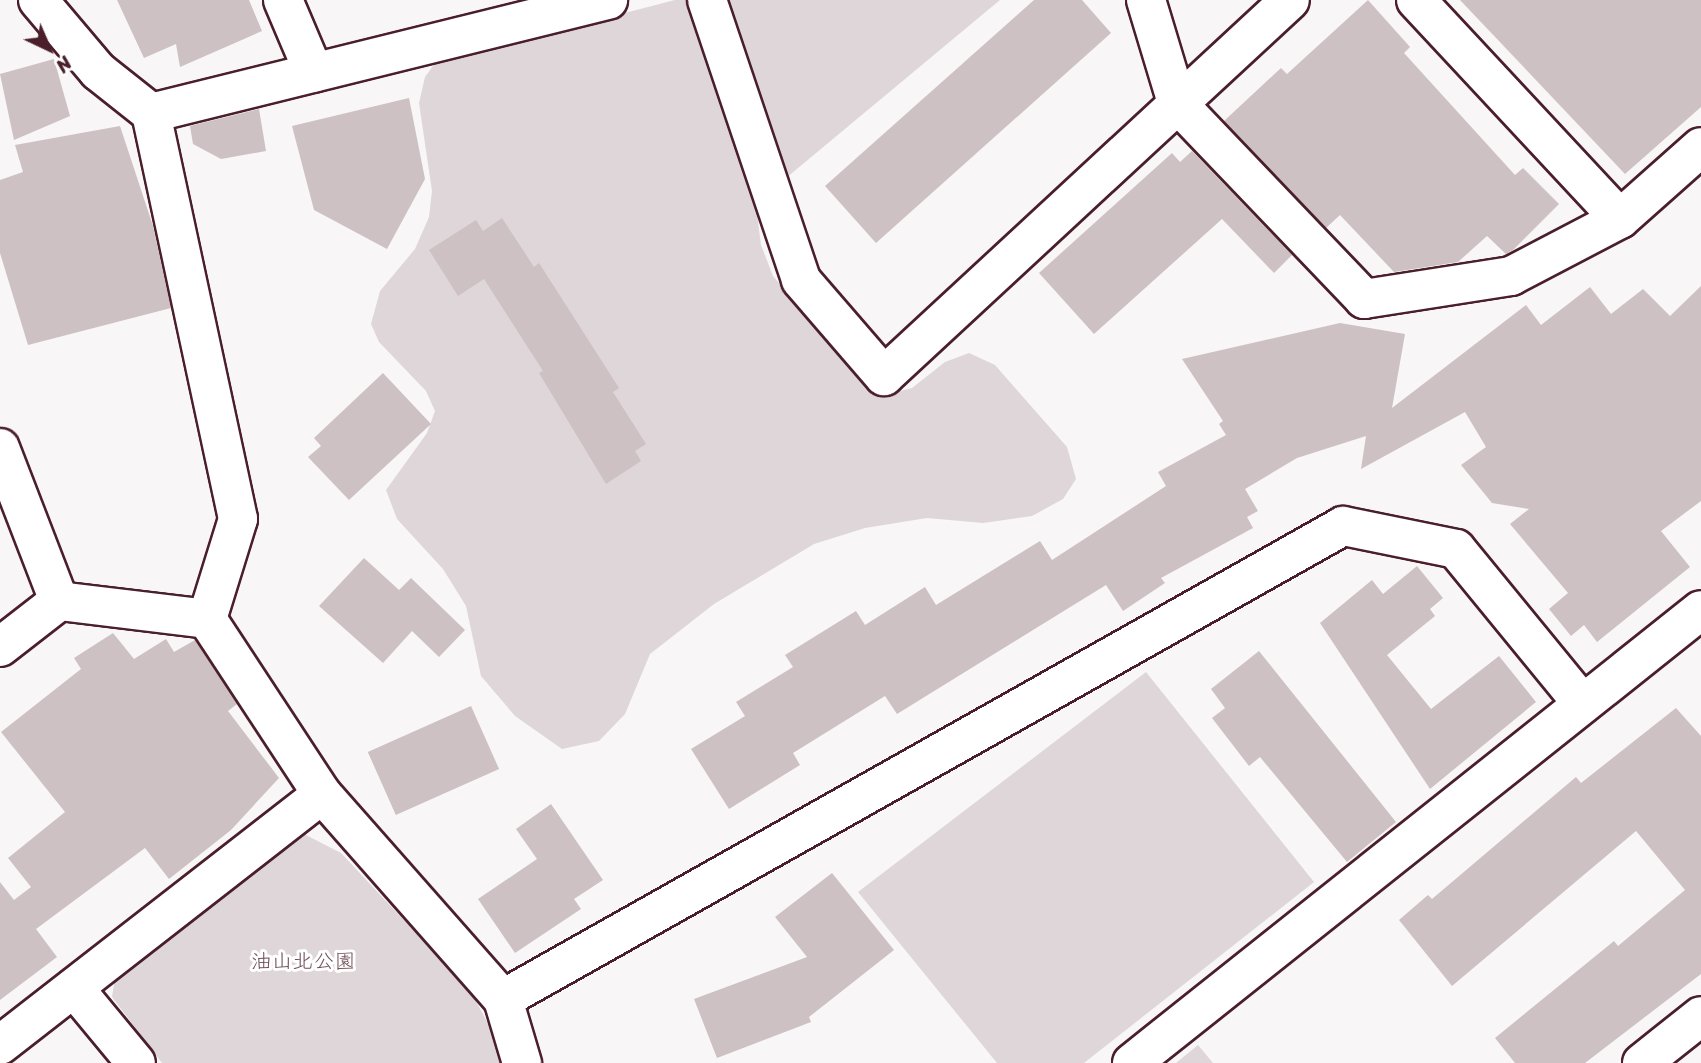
<!DOCTYPE html>
<html>
<head>
<meta charset="utf-8">
<style>
	body { margin:0 }
	#map { position:relative; width:1701px; height:1063px; overflow:hidden; background:#f8f6f7; font-family:Sriracha,"Klee One",sans-serif }
	div>[style] { position:absolute }
	.green>* { inset:0; background:#ded6d9 }
	.building>* { inset:0; background:#cdc1c4; transform-origin:0 0 }
	.roads { filter:drop-shadow(2px 0 #4a1f2b) drop-shadow(-2px 0 #4a1f2b) drop-shadow(0 2px #4a1f2b) drop-shadow(0 -2px #4a1f2b) }
	.minor>* { height:38px; margin:-19px; padding:0 19px; transform-origin:19px; border-radius:19px; background:#fff }
	span { translate:-50% -50%; white-space:nowrap; text-align:center; line-height:1.15; -webkit-text-stroke:6px #fff; paint-order:stroke }
	.park-label { font-size:21px; color:#6f4d56 }
	.north { position:absolute; left:14px; top:14px; width:70px; height:70px; -webkit-text-stroke:5px #fff; paint-order:stroke; rotate:136deg; font-size:19px; font-weight:700; line-height:28px; text-align:center; color:#4a1f2b }
	.north::after { content:''; display:block; margin:auto; width:24px; height:32px; background:#4a1f2b; clip-path:polygon(50% 0,100% 100%,50% 72%,0 100%) }
</style>
</head>
<body>
<div id="map">
	<div class="green">
		<i style="clip-path:polygon(675px 0,1000px 0,786px 178px,757px 214px,761px 245px,773px 276px,863px 382px,889px 394px,912px 388px,945px 362px,969px 353px,995px 365px,1067px 447px,1076px 479px,1063px 499px,1032px 516px,983px 523px,927px 518px,865px 528px,814px 544px,714px 604px,650px 654px,625px 714px,599px 741px,562px 749px,515px 716px,481px 676px,466px 606px,443px 569px,397px 519px,386px 490px,427px 433px,435px 411px,426px 391px,379px 342px,371px 324px,380px 291px,415px 249px,429px 217px,432px 191px,419px 103px,425px 77px,436px 62px)"></i>
		<i style="clip-path:polygon(1146px 672px,1314px 882px,1084px 1063px,997px 1063px,858px 892px)"></i>
		<i style="clip-path:polygon(302px 833px,341px 853px,471px 992px,492px 1031px,501px 1063px,162px 1063px,112px 997px,116px 972px)"></i>
		<i style="clip-path:polygon(1198px 1045px,1213px 1063px,1176px 1063px)"></i>
	</div>
	<div class="building">
		<i style="clip-path:polygon(117px 0,249px 0,262px 31px,180px 67px,176px 44px,144px 58px)"></i>
		<i style="clip-path:polygon(1034px 0,1082px 0,1111px 33px,876px 243px,825px 186px)"></i>
		<i style="clip-path:polygon(1368px 0,1410px 47px,1404px 53px,1515px 175px,1523px 168px,1559px 204px,1513px 250px,1506px 254px,1487px 236px,1458px 262px,1394px 272px,1340px 215px,1326px 228px,1224px 121px,1281px 68px,1287px 74px)"></i>
		<i style="clip-path:polygon(1460px 0,1701px 0,1701px 107px,1625px 174px)"></i>
		<i style="clip-path:polygon(54px 59px,70px 116px,14px 140px,0 74px)"></i>
		<i style="clip-path:polygon(409px 98px,425px 179px,387px 249px,314px 210px,292px 126px)"></i>
		<i style="clip-path:polygon(259px 109px,266px 151px,221px 159px,193px 144px,190px 126px)"></i>
		<i style="clip-path:polygon(120px 126px,153px 226px,171px 308px,28px 345px,0 253px,0 180px,23px 172px,15px 145px)"></i>
		<i style="clip-path:polygon(1192px 151px,1292px 255px,1274px 273px,1222px 219px,1094px 334px,1039px 273px,1172px 153px,1180px 162px)"></i>
		<i style="clip-path:polygon(502px 218px,534px 267px,539px 263px,596px 352px,619px 388px,613px 392px,646px 444px,635px 451px,641px 461px,606px 484px,539px 373px,543px 371px,484px 279px,458px 296px,429px 250px,476px 220px,483px 231px)"></i>
		<i style="clip-path:polygon(1701px 286px,1701px 501px,1661px 531px,1690px 567px,1597px 642px,1584px 625px,1571px 636px,1549px 609px,1568px 593px,1510px 524px,1529px 509px,1492px 503px,1461px 465px,1486px 447px,1465px 412px,1361px 469px,1366px 436px,1297px 458px,1245px 489px,1258px 511px,1247px 517px,1253px 528px,1161px 578px,1165px 583px,1123px 611px,1106px 585px,897px 714px,885px 696px,793px 753px,800px 765px,729px 809px,691px 749px,745px 716px,736px 702px,793px 667px,785px 655px,856px 611px,865px 625px,925px 587px,936px 605px,1040px 541px,1052px 560px,1166px 486px,1158px 472px,1226px 435px,1219px 424px,1223px 421px,1182px 359px,1340px 323px,1405px 334px,1392px 408px,1526px 305px,1541px 325px,1590px 287px,1611px 314px,1643px 289px,1670px 316px)"></i>
		<i style="clip-path:polygon(383px 373px,431px 424px,349px 500px,308px 457px,321px 446px,314px 438px)"></i>
		<i style="clip-path:polygon(364px 558px,399px 590px,411px 578px,465px 630px,439px 657px,412px 631px,383px 663px,319px 606px)"></i>
		<i style="clip-path:polygon(1417px 566px,1443px 598px,1430px 609px,1435px 616px,1387px 655px,1431px 709px,1499px 656px,1536px 702px,1430px 789px,1320px 623px,1372px 580px,1383px 594px)"></i>
		<i style="clip-path:polygon(113px 633px,134px 659px,166px 639px,174px 652px,195px 640px,237px 704px,228px 711px,279px 778px,231px 830px,169px 879px,145px 848px,36px 929px,57px 957px,0 1000px,0 882px,14px 900px,31px 887px,8px 858px,65px 812px,1px 732px,81px 669px,74px 658px)"></i>
		<i style="clip-path:polygon(1259px 651px,1396px 822px,1347px 862px,1260px 757px,1249px 766px,1212px 718px,1225px 708px,1211px 689px)"></i>
		<i style="left:471px;top:706px;width:69px;height:113px;rotate:66deg"></i>
		<i style="clip-path:polygon(1676px 708px,1701px 736px,1701px 974px,1585px 1063px,1515px 1063px,1495px 1038px,1614px 941px,1618px 946px,1685px 890px,1636px 831px,1452px 986px,1399px 920px,1428px 895px,1432px 899px,1576px 777px,1581px 783px)"></i>
		<i style="clip-path:polygon(551px 804px,603px 880px,574px 899px,581px 909px,515px 953px,478px 899px,537px 859px,516px 829px)"></i>
		<i style="clip-path:polygon(832px 873px,894px 950px,809px 1017px,811px 1022px,717px 1058px,694px 999px,807px 957px,775px 917px)"></i>
	</div>
	<div class="roads">
		<div class="minor">
			<i style="left:38px;top:0;width:93px;rotate:49.8deg"></i>
			<i style="left:98px;top:71px;width:68px;rotate:38.4deg"></i>
			<i style="left:151px;top:113px;width:415px;rotate:77.9deg"></i>
			<i style="left:238px;top:519px;width:105px;rotate:107.2deg"></i>
			<i style="left:283px;top:0;width:79px;rotate:67deg"></i>
			<i style="left:707px;top:0;width:295px;rotate:71.4deg"></i>
			<i style="left:801px;top:280px;width:127px;rotate:49.2deg"></i>
			<i style="left:884px;top:376px;width:553px;rotate:-42.8deg"></i>
			<i style="left:1146px;top:0;width:108px;rotate:73.2deg"></i>
			<i style="left:1177px;top:103px;width:271px;rotate:46.3deg"></i>
			<i style="left:1364px;top:299px;width:149px;rotate:-8.9deg"></i>
			<i style="left:1511px;top:276px;width:123px;rotate:-27.6deg"></i>
			<i style="left:1620px;top:219px;width:108px;rotate:-41.6deg"></i>
			<i style="left:1416px;top:0;width:299px;rotate:47deg"></i>
			<i style="left:151px;top:113px;width:471px;rotate:-13.9deg"></i>
			<i style="left:0;top:448px;width:164px;rotate:68.9deg"></i>
			<i style="left:59px;top:601px;width:149px;rotate:6.9deg"></i>
			<i style="left:207px;top:619px;width:209px;rotate:56.7deg"></i>
			<i style="left:322px;top:794px;width:273px;rotate:48.6deg"></i>
			<i style="left:503px;top:999px;width:67px;rotate:73.5deg"></i>
			<i style="left:0;top:647px;width:75px;rotate:-37.9deg"></i>
			<i style="left:74px;top:988px;width:97px;rotate:50.4deg"></i>
			<i style="left:503px;top:999px;width:964px;rotate:-29.38deg"></i>
			<i style="left:1343px;top:526px;width:115px;rotate:11.5deg"></i>
			<i style="left:1456px;top:549px;width:200px;rotate:50.7deg"></i>
			<i style="left:0;top:1045px;width:408px;rotate:-37.9deg"></i>
			<i style="left:1132px;top:1063px;width:727px;rotate:-38.52deg"></i>
			<i style="left:1642px;top:1063px;width:75px;rotate:-38.5deg"></i>
		</div>
	</div>
	<div class="park-label">
		<span style="left:303px;top:961px">油山北公園</span>
	</div>
	<div class="north">N</div>
</div>
</body>
</html>
